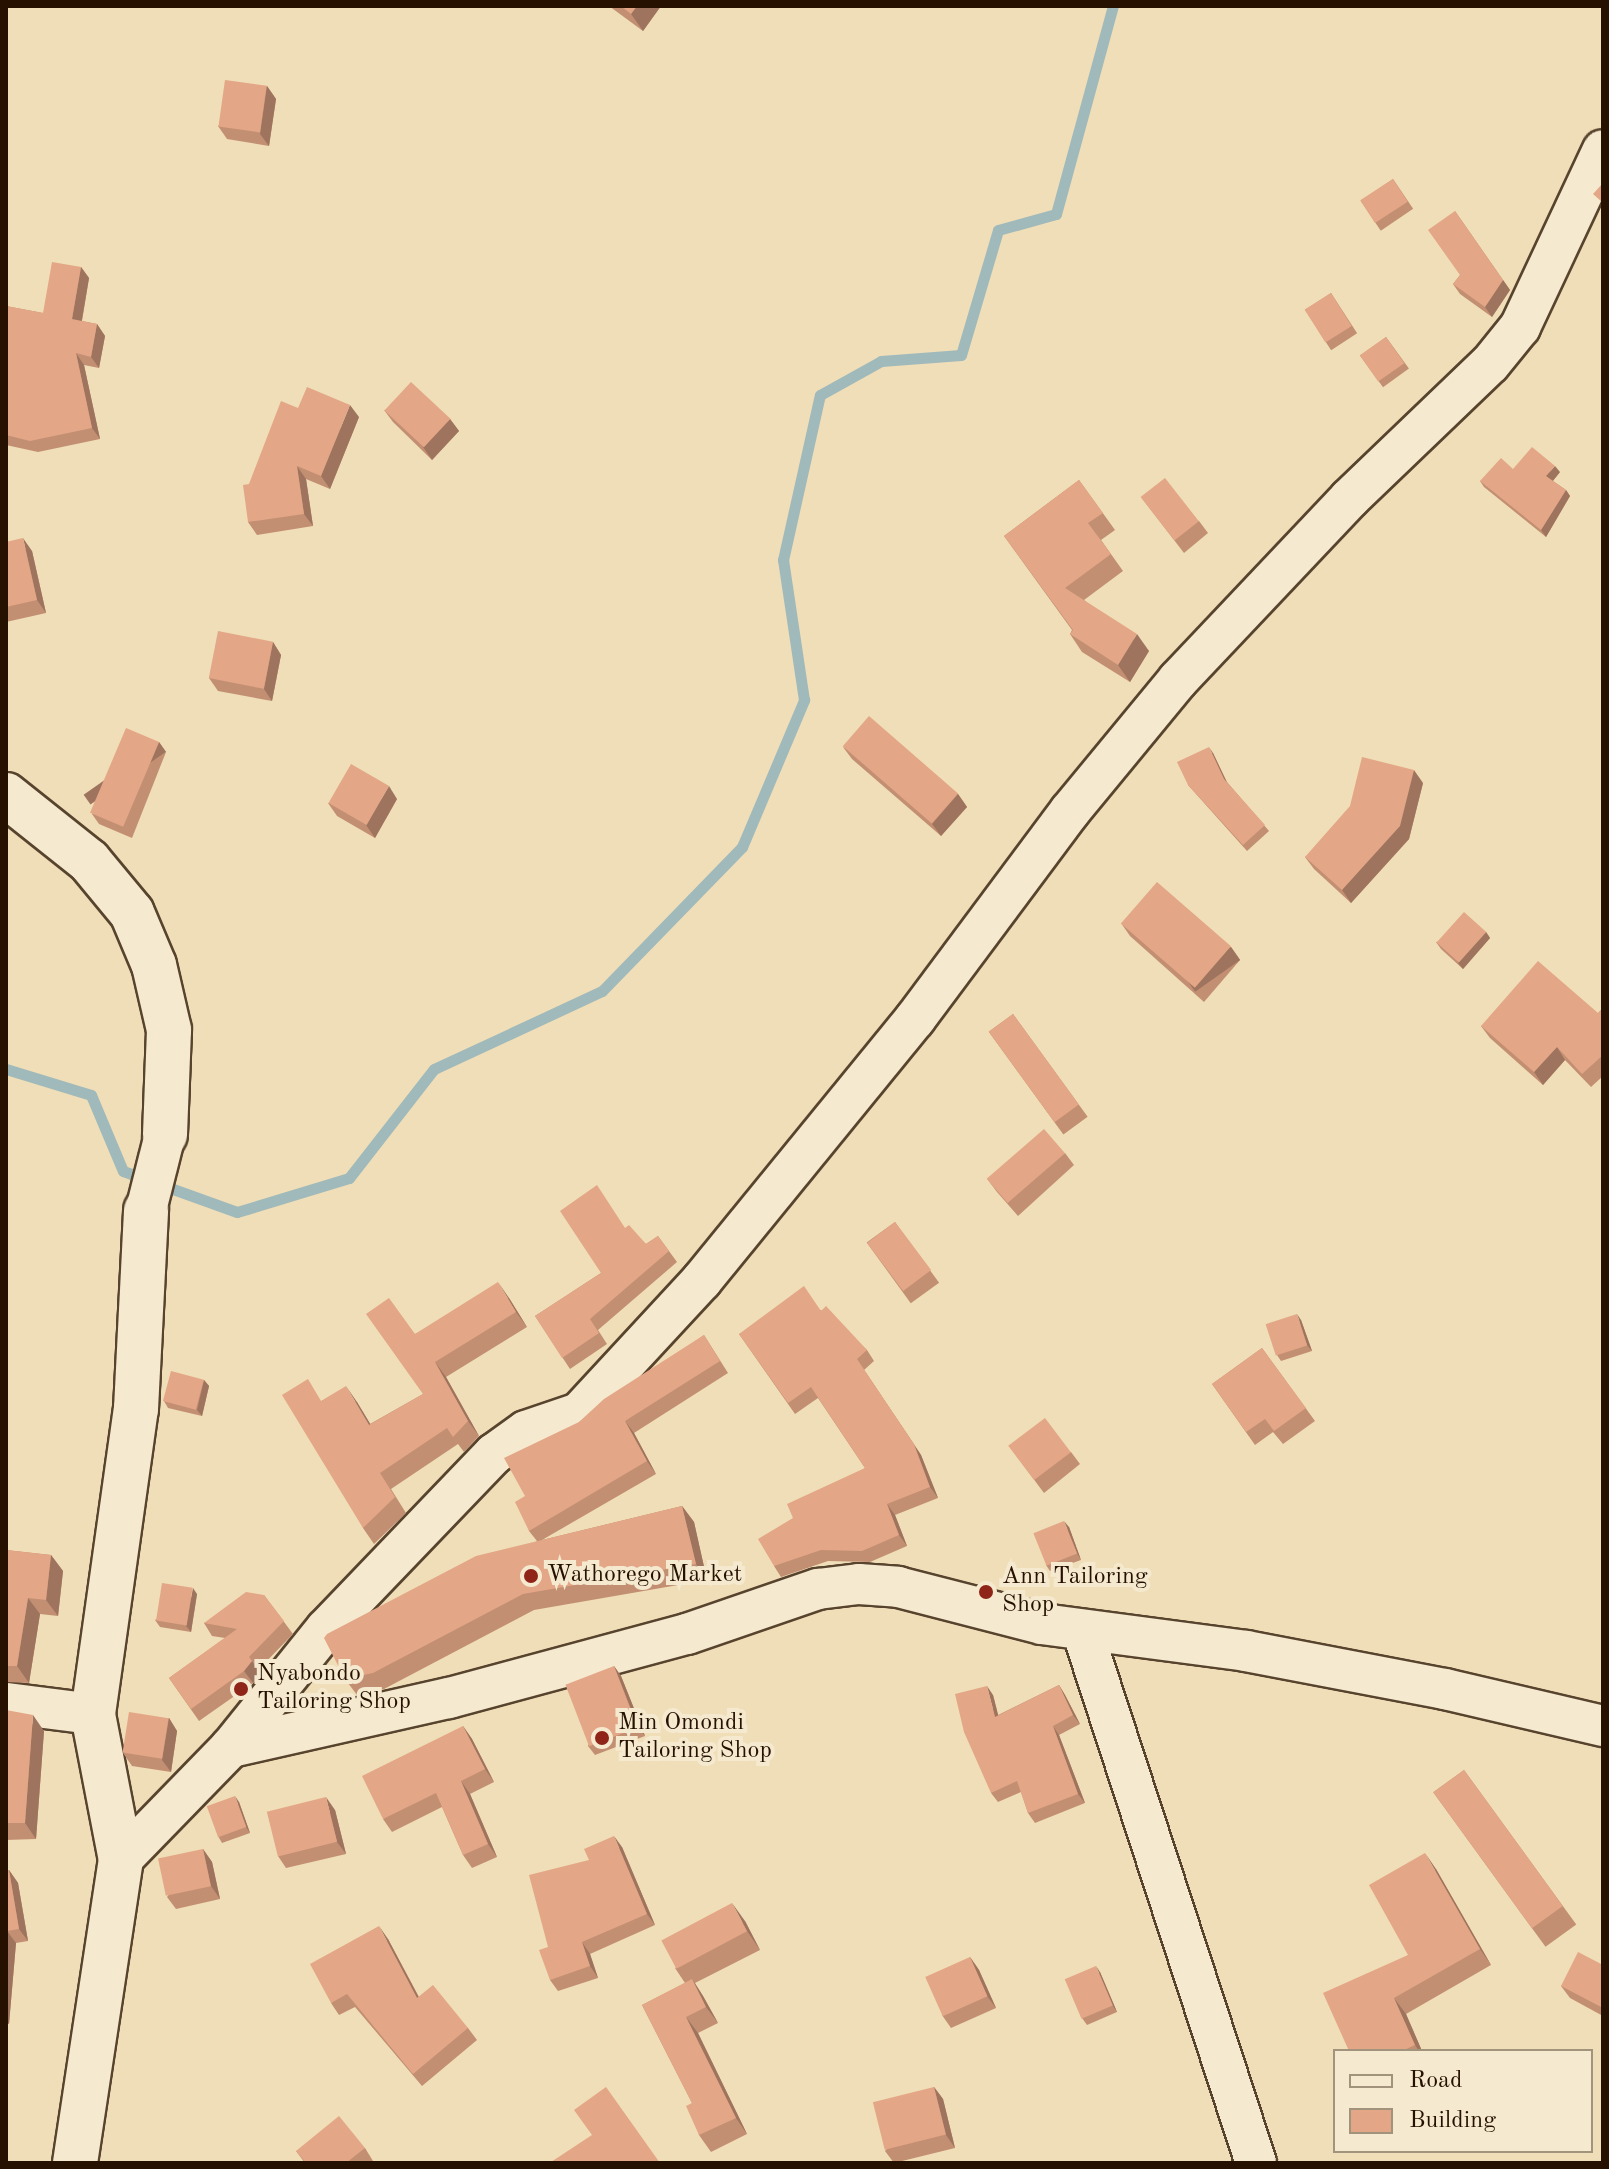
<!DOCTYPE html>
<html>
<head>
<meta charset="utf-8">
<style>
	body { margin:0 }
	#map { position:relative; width:1609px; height:2169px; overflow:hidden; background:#efdeb7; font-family:"Old Standard TT",serif }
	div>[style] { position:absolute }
	.stream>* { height:11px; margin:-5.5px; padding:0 5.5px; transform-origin:5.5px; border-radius:5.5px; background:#a0b9bb }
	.roads { filter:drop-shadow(2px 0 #58442e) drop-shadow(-2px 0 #58442e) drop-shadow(0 2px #58442e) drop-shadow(0 -2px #58442e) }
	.minor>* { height:40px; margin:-20px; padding:0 20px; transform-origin:20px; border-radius:20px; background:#f5ead0 }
	.tertiary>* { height:44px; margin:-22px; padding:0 22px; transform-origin:22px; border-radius:22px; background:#f5ead0 }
	.wall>* { inset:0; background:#c38f73; transform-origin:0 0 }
	.shaded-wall>* { inset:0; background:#9f745e; transform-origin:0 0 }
	.building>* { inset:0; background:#e3a686; transform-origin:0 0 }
	.dots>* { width:22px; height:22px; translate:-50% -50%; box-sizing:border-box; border:4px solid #f5ead0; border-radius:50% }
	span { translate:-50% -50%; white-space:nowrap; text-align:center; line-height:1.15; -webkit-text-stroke:8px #f5ead0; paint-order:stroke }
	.poi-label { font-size:24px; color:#261100 }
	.left { translate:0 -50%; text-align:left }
	.frame { position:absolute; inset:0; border:8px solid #261100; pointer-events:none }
	.legend { position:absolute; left:1333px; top:2049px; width:260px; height:104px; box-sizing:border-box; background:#f5ead0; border:2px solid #a2937d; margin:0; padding:10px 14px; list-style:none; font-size:24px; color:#261100 }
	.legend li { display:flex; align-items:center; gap:16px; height:40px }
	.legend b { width:40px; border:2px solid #a2937d }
</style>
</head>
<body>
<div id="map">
	<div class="stream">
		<i style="left:6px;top:1069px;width:89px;rotate:17deg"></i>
		<i style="left:91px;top:1095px;width:82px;rotate:67.2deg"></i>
		<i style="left:123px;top:1171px;width:121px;rotate:19.8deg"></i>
		<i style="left:237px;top:1212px;width:117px;rotate:-16.9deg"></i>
		<i style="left:349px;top:1178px;width:138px;rotate:-52.1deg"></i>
		<i style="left:434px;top:1069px;width:185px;rotate:-24.9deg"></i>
		<i style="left:602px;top:991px;width:201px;rotate:-45.8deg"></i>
		<i style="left:742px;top:847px;width:160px;rotate:-67.1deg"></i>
		<i style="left:804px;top:700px;width:142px;rotate:-98.5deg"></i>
		<i style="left:783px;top:560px;width:169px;rotate:-77.4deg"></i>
		<i style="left:820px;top:395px;width:70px;rotate:-29.1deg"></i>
		<i style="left:881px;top:361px;width:80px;rotate:-4.3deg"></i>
		<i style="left:961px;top:355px;width:130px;rotate:-73.5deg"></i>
		<i style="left:998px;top:230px;width:60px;rotate:-15.4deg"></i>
		<i style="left:1056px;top:214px;width:216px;rotate:-74.7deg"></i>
	</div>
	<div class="roads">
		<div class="minor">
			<i style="left:146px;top:1210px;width:77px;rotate:-75.8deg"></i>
			<i style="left:1082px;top:1630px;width:561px;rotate:71.92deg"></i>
			<i style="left:6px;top:1703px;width:88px;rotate:7.2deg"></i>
			<i style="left:231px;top:1747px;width:223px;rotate:-12.7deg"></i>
			<i style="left:449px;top:1698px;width:246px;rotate:-15.1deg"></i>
			<i style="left:687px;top:1634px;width:139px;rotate:-19deg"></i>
			<i style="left:818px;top:1589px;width:41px;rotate:-7deg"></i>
			<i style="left:859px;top:1584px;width:39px;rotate:4deg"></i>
			<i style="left:898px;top:1587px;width:149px;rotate:14.4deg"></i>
			<i style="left:1042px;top:1624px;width:206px;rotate:7.5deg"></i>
			<i style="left:1246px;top:1651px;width:203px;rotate:10.8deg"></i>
			<i style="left:1445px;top:1689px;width:162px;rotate:13.2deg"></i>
			<i style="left:121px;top:1860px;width:158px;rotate:-45.8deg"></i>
			<i style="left:231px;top:1747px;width:151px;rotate:-51.2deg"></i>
			<i style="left:326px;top:1629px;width:243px;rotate:-46.2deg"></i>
			<i style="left:494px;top:1454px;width:39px;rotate:-36deg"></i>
			<i style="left:526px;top:1431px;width:56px;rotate:-18.8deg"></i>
			<i style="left:579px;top:1413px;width:181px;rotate:-47.2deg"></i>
			<i style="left:702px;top:1280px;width:337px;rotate:-50.8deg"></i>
			<i style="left:915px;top:1019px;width:259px;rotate:-53.3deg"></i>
			<i style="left:1070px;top:811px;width:170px;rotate:-50.5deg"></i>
			<i style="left:1178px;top:680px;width:249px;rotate:-46.6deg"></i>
			<i style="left:1349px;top:499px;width:195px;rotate:-43.8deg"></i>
			<i style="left:1490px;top:364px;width:48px;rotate:-51deg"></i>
			<i style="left:1520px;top:327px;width:195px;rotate:-64.9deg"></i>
		</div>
		<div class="tertiary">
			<i style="left:6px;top:795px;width:106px;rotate:38.5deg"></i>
			<i style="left:89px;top:861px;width:67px;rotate:50.4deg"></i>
			<i style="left:132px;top:913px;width:56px;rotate:67.1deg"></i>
			<i style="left:154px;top:965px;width:67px;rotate:77deg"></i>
			<i style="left:169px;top:1030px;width:105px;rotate:92.2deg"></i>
			<i style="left:75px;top:2163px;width:306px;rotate:-81.4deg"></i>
			<i style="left:121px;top:1860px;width:149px;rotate:-100.9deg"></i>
			<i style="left:93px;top:1714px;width:308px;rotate:-82deg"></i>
			<i style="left:136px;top:1409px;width:199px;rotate:-87.1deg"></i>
		</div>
	</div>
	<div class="wall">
		<i style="clip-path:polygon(609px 6px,661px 6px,643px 31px)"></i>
		<i style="clip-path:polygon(267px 86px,276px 99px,269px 146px,227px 139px,218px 126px)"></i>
		<i style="left:1393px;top:179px;width:36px;height:39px;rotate:56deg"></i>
		<i style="clip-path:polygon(1455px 211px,1510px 290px,1492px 317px,1460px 294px,1453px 284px,1460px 275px)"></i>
		<i style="clip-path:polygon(81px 267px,89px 278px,82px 321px,97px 324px,105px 336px,99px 368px,84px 365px,100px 439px,38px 452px,6px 445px,6px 306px,43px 313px)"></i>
		<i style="left:1331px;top:293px;width:48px;height:31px;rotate:57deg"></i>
		<i style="left:1386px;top:337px;width:39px;height:32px;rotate:54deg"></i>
		<i style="clip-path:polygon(384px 410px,450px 419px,459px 431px,432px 460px,393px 422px)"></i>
		<i style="clip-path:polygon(359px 417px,330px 489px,306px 479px,313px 526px,257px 535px,248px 522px,249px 484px)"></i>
		<i style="clip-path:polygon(1513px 469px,1560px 472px,1553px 481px,1566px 490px,1570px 496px,1546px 537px,1484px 487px,1480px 481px)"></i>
		<i style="clip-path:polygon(1079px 480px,1115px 530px,1101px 540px,1123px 571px,1084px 600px,1149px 651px,1130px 682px,1082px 652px,1070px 634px,1072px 630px,1004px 536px)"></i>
		<i style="clip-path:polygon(1141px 497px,1199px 521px,1208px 533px,1184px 553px)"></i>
		<i style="clip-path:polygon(6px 542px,32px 551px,46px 613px,6px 622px)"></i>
		<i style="clip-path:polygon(273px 642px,281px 655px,272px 701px,218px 691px,209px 678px)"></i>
		<i style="clip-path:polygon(159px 742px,166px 752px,132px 838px,99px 824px,92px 814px)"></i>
		<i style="clip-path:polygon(843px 747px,958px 794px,967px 807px,941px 836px,852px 759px)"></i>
		<i style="clip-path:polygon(1213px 753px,1227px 782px,1269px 831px,1247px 851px,1188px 785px)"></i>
		<i style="clip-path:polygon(1423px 783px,1409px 839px,1351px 903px,1314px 869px,1305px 857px)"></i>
		<i style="clip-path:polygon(397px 799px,375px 838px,337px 816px,328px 803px)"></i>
		<i style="clip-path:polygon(1121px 923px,1231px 947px,1240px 960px,1204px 1002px,1130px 936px)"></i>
		<i style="clip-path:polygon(1486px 932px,1490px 938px,1463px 969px,1441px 949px,1436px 942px)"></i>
		<i style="clip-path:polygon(1603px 1008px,1603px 1076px,1591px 1087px,1565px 1060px,1543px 1085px,1490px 1038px,1481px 1026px,1598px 1013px)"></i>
		<i style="left:1013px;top:1014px;width:127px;height:30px;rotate:54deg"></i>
		<i style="clip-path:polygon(1065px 1153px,1074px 1165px,1018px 1216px,997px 1192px,988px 1180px)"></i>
		<i style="left:895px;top:1222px;width:75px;height:35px;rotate:54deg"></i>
		<i style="clip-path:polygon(626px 1228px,646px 1244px,658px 1236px,677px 1262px,598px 1330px,607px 1344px,570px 1369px,535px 1316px,601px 1273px)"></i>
		<i style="clip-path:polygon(509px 1298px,527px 1327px,446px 1377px,479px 1436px,464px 1452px,458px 1444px,391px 1489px,406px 1513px,374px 1544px,363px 1528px,322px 1400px,357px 1402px,370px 1424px,423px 1394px,415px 1334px)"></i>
		<i style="clip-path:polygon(821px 1310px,867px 1350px,874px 1361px,864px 1370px,921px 1455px,938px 1498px,895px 1515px,907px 1546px,870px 1562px,828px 1561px,781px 1577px,774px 1566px,793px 1518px,865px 1468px,818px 1398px,795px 1414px,739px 1334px)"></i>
		<i style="clip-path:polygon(1301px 1320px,1312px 1351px,1281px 1361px,1277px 1355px)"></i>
		<i style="clip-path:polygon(704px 1335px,728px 1373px,634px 1433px,656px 1474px,542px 1540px,682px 1506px,694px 1522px,707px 1580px,534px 1610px,384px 1689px,357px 1695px,345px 1679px,537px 1541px,529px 1531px,525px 1496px,579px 1422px)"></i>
		<i style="clip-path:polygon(1262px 1348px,1315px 1421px,1283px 1444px,1273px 1432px,1255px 1445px,1212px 1384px)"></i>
		<i style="clip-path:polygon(204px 1380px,209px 1386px,202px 1416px,168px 1408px,164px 1401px)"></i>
		<i style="clip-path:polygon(1009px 1446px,1071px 1452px,1080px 1464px,1044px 1493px)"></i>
		<i style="clip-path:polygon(1069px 1527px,1081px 1560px,1050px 1571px,1046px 1565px)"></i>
		<i style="clip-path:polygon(6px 1550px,51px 1555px,63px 1571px,58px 1616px,40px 1614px,29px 1683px,6px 1682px)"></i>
		<i style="clip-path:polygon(197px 1594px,191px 1632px,160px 1627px,155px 1620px)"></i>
		<i style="clip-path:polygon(264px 1595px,293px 1634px,258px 1670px,260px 1674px,253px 1683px,199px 1721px,169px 1678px,225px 1638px,212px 1636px,204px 1623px)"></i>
		<i style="clip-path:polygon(614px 1666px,621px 1676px,645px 1736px,595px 1755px,588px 1746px)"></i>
		<i style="clip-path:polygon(1059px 1685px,1065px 1695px,1080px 1724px,1059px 1735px,1085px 1803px,1035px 1823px,1028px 1813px,1021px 1792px,998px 1802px,991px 1793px,993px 1695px,998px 1715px)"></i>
		<i style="clip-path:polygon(6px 1710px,44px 1731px,36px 1839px,6px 1840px)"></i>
		<i style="clip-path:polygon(169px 1718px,177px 1731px,171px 1772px,132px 1766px,123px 1753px)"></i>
		<i style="clip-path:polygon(463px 1726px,472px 1739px,494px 1782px,470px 1794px,497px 1857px,472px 1868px,463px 1855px,442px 1807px,392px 1832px,383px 1819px)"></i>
		<i style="left:1464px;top:1770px;width:191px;height:38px;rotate:54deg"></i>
		<i style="clip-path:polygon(239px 1802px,250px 1833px,222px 1843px,218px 1836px)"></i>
		<i style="clip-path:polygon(335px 1810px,346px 1854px,286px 1868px,278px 1856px)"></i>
		<i style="clip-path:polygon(622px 1847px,655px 1925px,590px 1954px,598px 1978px,558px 1991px,550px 1980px,548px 1947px,589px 1860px)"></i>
		<i style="clip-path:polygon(203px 1849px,212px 1862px,220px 1899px,176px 1909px,167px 1897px)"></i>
		<i style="clip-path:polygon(1436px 1869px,1491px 1965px,1406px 2014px,1422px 2051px,1349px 2051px,1408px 1955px)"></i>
		<i style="clip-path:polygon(9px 1870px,18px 1883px,28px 1941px,16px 1943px,9px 2024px,6px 2024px,6px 1871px)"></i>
		<i style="clip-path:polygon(745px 1921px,760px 1950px,695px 1983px,703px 1996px,718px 2023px,698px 2033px,747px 2134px,711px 2152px,699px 2135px,692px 2103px,642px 2005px,685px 1983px,675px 1968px)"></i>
		<i style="clip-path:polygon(388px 1939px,419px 1997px,468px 2028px,477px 2040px,422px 2086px,355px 2007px,339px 2015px,331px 2003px)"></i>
		<i style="clip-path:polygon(970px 1957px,979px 1970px,996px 2008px,951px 2028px,942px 2015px)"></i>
		<i style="clip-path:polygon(1603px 1965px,1603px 2016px,1570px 1998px,1561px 1986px)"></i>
		<i style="clip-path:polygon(1100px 1972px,1117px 2012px,1087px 2025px,1082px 2018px)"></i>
		<i style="clip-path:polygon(934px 2087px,943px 2099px,955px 2148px,894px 2163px,885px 2151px)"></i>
		<i style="clip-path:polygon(365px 2148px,373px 2161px,371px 2163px,305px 2163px,296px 2151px)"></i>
	</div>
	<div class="shaded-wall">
		<i style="clip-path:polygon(637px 6px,661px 6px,643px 31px,631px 14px)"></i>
		<i style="clip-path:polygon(267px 86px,276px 99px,269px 146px,260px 134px)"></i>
		<i style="clip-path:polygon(81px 267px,89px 278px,80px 331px,72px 319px)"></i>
		<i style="clip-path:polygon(1503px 280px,1510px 290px,1492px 317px,1485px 307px)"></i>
		<i style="clip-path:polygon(97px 324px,105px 336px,99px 368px,91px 357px)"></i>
		<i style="clip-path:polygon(76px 353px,84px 365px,100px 439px,92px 428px)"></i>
		<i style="clip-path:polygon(350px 405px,359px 417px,330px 489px,321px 476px)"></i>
		<i style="clip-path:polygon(450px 419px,459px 431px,432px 460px,423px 447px)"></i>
		<i style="clip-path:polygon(297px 466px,306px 479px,313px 526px,304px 514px)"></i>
		<i style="clip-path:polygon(1555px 466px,1560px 472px,1551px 483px,1546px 476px)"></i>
		<i style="clip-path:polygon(1566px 490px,1570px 496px,1546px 537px,1541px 530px)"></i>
		<i style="clip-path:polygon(23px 538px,32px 551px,46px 613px,37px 600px)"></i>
		<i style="clip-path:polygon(1137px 634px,1149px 651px,1130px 682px,1118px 665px)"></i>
		<i style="clip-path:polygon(273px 642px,281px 655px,272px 701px,264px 689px)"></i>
		<i style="left:159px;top:742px;width:12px;height:92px;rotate:55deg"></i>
		<i style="clip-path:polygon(1209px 747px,1213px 753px,1228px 785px,1224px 779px)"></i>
		<i style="clip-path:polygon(1414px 770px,1423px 783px,1409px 839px,1351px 903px,1342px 890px)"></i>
		<i style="clip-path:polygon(389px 786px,397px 799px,375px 838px,366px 825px)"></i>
		<i style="clip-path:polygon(958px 794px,967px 807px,941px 836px,932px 824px)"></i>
		<i style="clip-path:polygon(1486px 932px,1490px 938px,1463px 969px,1458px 963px)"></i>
		<i style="left:1231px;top:947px;width:16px;height:55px;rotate:55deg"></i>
		<i style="clip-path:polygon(1557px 1047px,1565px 1060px,1543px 1085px,1534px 1072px)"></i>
		<i style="clip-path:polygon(498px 1282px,509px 1298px,527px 1327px,516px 1312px)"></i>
		<i style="clip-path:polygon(1297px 1314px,1301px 1320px,1312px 1351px,1307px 1345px)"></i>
		<i style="clip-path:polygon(435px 1362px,446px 1377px,479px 1436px,468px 1421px)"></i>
		<i style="clip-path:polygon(864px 1370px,921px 1455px,938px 1498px,930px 1487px)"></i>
		<i style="clip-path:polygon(204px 1380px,209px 1386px,202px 1416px,197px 1410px)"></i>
		<i style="clip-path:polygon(346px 1386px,357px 1402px,380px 1440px,369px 1425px)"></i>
		<i style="clip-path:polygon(625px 1421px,634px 1433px,656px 1474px,647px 1461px)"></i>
		<i style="clip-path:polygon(887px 1504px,895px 1515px,907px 1546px,899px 1535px)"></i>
		<i style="clip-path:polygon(682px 1506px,694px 1522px,707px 1580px,696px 1564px)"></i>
		<i style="clip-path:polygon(1064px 1521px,1069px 1527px,1081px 1560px,1077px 1553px)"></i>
		<i style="clip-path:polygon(51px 1555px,63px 1571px,58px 1616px,46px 1600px)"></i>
		<i style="clip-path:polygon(193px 1588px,197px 1594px,191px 1632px,186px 1626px)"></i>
		<i style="clip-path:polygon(28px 1598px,40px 1614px,29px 1683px,17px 1666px)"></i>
		<i style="clip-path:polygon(252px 1661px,260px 1674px,253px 1683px,244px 1671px)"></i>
		<i style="clip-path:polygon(614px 1666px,621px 1676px,645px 1736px,638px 1727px)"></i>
		<i style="clip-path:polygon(1059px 1685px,1065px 1695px,1080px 1724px,1073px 1715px)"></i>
		<i style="clip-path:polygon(987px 1686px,993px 1695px,1001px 1726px,995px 1717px)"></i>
		<i style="clip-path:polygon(33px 1715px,44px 1731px,36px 1839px,25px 1823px)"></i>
		<i style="clip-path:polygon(169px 1718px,177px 1731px,171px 1772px,162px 1760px)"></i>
		<i style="clip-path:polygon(463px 1726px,472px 1739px,494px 1782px,485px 1769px)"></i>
		<i style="clip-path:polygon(1053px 1726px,1059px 1735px,1085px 1803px,1078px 1794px)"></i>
		<i style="clip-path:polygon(461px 1781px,470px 1794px,497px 1857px,488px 1844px)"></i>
		<i style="clip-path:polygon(235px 1796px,239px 1802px,250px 1833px,246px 1827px)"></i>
		<i style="clip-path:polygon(326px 1797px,335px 1810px,346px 1854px,337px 1842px)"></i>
		<i style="clip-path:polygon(614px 1836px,622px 1847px,655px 1925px,647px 1914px)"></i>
		<i style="clip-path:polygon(203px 1849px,212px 1862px,220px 1899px,211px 1886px)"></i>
		<i style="clip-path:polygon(1425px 1853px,1436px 1869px,1491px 1965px,1480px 1949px)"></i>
		<i style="clip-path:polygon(9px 1870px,18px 1883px,28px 1941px,19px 1929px)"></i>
		<i style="clip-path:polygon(732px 1903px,745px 1921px,760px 1950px,747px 1931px)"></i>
		<i style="clip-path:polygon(379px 1926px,388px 1939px,426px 2011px,417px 1998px)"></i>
		<i style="clip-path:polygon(7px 1931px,16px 1943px,9px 2024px,6px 2020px,6px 1947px)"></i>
		<i style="clip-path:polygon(582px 1942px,590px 1954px,598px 1978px,590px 1966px)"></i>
		<i style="clip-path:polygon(970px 1957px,979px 1970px,996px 2008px,987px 1996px)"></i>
		<i style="clip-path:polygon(1096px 1966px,1100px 1972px,1117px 2012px,1113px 2006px)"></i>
		<i style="clip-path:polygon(692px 1979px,703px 1996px,718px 2023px,706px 2007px)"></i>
		<i style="clip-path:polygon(1394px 1998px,1406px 2014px,1422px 2051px,1419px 2051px,1415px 2045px)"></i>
		<i style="clip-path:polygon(686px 2017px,698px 2033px,747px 2134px,736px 2118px)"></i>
		<i style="clip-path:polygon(934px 2087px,943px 2099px,955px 2148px,946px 2135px)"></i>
	</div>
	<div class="building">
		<i style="clip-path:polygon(621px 6px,637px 6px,631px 14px)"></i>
		<i style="left:225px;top:80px;width:42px;height:47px;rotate:8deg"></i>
		<i style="left:1393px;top:179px;width:27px;height:39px;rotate:57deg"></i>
		<i style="clip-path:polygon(1603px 183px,1603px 203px,1593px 194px)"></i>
		<i style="clip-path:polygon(1455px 211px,1503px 280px,1485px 307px,1453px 284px,1460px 275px,1428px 230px)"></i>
		<i style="clip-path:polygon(52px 262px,81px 267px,72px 319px,97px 324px,91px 357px,76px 353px,92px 428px,30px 441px,6px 435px,6px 306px,43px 313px)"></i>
		<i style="left:1331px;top:293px;width:39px;height:31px;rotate:58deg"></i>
		<i style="left:1386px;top:337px;width:32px;height:32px;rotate:55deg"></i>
		<i style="left:411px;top:382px;width:54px;height:39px;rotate:43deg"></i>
		<i style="clip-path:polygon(307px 387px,350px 405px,321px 476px,297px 466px,304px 514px,248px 522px,243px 485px,249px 484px,281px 401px,298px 408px)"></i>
		<i style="clip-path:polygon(1532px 447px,1555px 466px,1546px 476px,1566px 490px,1541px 530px,1480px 481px,1501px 458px,1513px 469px)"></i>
		<i style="left:1165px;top:478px;width:55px;height:31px;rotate:52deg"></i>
		<i style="clip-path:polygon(1079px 480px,1103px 513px,1088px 523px,1111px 554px,1065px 588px,1137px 634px,1118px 665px,1070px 634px,1073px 630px,1004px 536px)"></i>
		<i style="clip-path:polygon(23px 538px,37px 600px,6px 607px,6px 542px)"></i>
		<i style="left:218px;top:631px;width:56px;height:48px;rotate:11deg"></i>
		<i style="left:869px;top:716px;width:118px;height:40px;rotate:41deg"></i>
		<i style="left:126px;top:728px;width:36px;height:92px;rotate:23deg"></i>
		<i style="clip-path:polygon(1209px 747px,1224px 779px,1265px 825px,1243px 845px,1188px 785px,1177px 762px)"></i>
		<i style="clip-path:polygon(1362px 757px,1414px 770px,1400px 826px,1342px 890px,1305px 857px,1350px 806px)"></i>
		<i style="left:351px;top:764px;width:44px;height:45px;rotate:30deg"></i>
		<i style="left:1157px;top:882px;width:98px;height:55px;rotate:41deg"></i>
		<i style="left:1464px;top:912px;width:30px;height:41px;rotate:42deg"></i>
		<i style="clip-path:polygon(1538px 961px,1598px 1013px,1603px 1008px,1603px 1055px,1582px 1074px,1557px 1047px,1534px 1072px,1481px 1026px)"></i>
		<i style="left:1013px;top:1014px;width:112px;height:30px;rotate:54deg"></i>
		<i style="left:1044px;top:1129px;width:32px;height:76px;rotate:49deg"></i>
		<i style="clip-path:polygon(597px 1185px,625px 1228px,629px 1225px,646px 1244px,658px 1236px,669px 1251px,590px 1319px,599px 1333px,562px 1358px,535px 1316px,601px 1273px,560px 1211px)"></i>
		<i style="left:895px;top:1222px;width:60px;height:35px;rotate:53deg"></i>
		<i style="clip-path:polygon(498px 1282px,516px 1312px,435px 1362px,468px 1421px,453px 1437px,447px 1428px,380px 1473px,395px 1497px,363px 1528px,282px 1395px,308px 1379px,321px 1401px,346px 1386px,369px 1425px,423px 1394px,366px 1314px,389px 1298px,415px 1334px)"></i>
		<i style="clip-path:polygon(804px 1286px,821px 1311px,826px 1306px,867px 1350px,857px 1359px,914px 1444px,930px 1487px,887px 1504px,899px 1535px,862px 1551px,821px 1550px,774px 1566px,758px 1539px,793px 1518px,787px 1504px,865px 1468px,811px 1387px,788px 1403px,739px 1334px)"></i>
		<i style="left:1297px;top:1314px;width:33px;height:33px;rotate:72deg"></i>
		<i style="clip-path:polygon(704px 1335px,720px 1361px,625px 1421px,647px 1461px,529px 1531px,515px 1502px,525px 1496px,504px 1458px,579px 1422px,604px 1399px)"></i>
		<i style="clip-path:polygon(1262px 1348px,1306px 1408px,1274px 1431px,1265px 1419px,1246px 1432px,1212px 1384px)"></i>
		<i style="left:171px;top:1371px;width:34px;height:31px;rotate:15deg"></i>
		<i style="left:1045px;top:1418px;width:43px;height:46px;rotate:53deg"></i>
		<i style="clip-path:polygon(682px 1506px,696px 1564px,523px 1594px,373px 1673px,345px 1679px,324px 1638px,327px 1634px,476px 1556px)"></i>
		<i style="left:1064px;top:1521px;width:35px;height:33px;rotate:68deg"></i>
		<i style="clip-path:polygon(6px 1550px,51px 1555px,46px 1600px,28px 1598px,17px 1666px,6px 1666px)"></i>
		<i style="left:162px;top:1583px;width:31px;height:38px;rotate:9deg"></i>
		<i style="clip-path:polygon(246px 1592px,264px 1595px,284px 1621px,249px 1657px,252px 1661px,244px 1671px,191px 1709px,169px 1678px,237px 1629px,204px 1623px)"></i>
		<i style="left:614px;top:1666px;width:66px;height:52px;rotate:69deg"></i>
		<i style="clip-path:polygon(1059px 1685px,1073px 1715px,1053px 1726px,1078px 1794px,1028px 1813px,1017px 1781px,991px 1793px,964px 1732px,955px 1694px,987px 1686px,995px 1717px)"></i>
		<i style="clip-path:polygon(6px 1710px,33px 1715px,25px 1823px,6px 1823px)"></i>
		<i style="left:129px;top:1712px;width:40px;height:41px;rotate:9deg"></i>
		<i style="clip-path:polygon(463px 1726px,485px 1769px,461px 1781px,488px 1844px,463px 1855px,436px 1793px,383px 1819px,362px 1776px)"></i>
		<i style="left:1464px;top:1770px;width:168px;height:38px;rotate:54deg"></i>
		<i style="left:235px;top:1796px;width:33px;height:30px;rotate:70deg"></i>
		<i style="left:326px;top:1797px;width:46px;height:61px;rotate:76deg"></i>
		<i style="clip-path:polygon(614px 1836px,647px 1914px,582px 1942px,590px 1966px,550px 1980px,539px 1950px,548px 1947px,529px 1875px,589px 1860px,584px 1849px)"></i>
		<i style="left:203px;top:1849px;width:38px;height:46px;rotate:78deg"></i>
		<i style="clip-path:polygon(1425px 1853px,1480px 1949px,1394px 1998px,1415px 2045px,1402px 2051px,1349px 2051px,1323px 1993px,1408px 1955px,1369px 1885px)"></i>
		<i style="clip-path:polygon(9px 1870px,19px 1929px,7px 1931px,6px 1947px,6px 1871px)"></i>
		<i style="left:732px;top:1903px;width:32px;height:80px;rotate:62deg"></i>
		<i style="clip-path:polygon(379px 1926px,417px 1998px,433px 1985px,468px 2028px,413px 2074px,347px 1994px,331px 2003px,310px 1964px)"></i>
		<i style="clip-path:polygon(1578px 1952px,1603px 1965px,1603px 2008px,1561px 1986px)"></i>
		<i style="left:970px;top:1957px;width:43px;height:49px;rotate:66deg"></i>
		<i style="left:1096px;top:1966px;width:43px;height:34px;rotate:67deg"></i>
		<i style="clip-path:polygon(692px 1979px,706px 2007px,686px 2017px,736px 2118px,699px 2135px,686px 2106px,692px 2103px,642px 2005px)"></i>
		<i style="clip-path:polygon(606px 2087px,660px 2163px,552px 2163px,551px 2162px,592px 2135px,574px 2110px)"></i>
		<i style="left:934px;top:2087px;width:49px;height:63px;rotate:76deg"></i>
		<i style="clip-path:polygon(339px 2116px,365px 2148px,346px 2163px,306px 2163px,296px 2151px)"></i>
	</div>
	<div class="dots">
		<i style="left:531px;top:1576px;background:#8f2418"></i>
		<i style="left:986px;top:1592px;background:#8f2418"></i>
		<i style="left:241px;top:1689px;background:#8f2418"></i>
		<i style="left:602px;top:1738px;background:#8f2418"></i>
	</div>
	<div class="poi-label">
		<span class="left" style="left:547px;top:1576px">Wathorego Market</span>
		<span class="left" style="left:1002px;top:1592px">Ann Tailoring<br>Shop</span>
		<span class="left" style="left:257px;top:1689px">Nyabondo<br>Tailoring Shop</span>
		<span class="left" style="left:618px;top:1738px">Min Omondi<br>Tailoring Shop</span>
	</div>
	<div class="frame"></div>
	<ul class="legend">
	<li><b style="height:10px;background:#f5ead0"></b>Road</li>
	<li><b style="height:22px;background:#e3a686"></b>Building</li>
	</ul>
</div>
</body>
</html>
